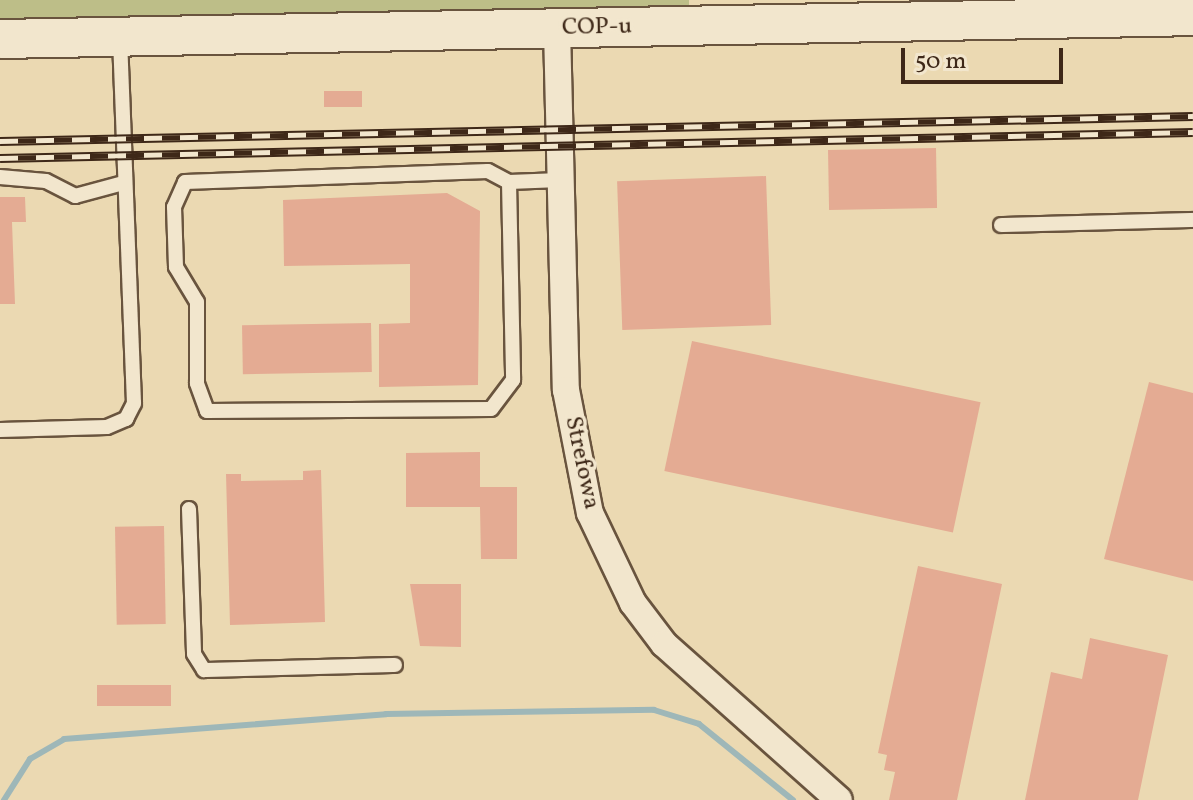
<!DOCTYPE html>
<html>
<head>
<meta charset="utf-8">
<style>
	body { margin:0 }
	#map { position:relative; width:1193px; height:800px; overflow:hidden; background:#ebd9b2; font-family:Vollkorn,serif }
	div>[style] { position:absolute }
	.green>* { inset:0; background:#bdbe88 }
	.stream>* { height:6px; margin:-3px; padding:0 3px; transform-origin:3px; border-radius:3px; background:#9eb7b8 }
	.building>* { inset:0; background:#e4ab93; transform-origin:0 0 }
	.roads { filter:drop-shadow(2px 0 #69543e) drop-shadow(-2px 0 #69543e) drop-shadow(0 2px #69543e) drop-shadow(0 -2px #69543e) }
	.lane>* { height:14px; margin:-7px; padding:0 7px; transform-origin:7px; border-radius:7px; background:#f2e6cd }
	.street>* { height:26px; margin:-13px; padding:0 13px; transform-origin:13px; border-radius:13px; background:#f2e6cd }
	.secondary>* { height:38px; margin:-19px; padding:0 19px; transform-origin:19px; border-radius:19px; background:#f2e6cd }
	.rail>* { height:9px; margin-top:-4.5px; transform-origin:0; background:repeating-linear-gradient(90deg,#f2e6cd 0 18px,#3e2818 0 36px); box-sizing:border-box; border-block:2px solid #3e2818 }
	span { translate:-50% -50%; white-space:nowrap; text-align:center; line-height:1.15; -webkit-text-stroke:7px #f2e6cd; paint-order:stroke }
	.street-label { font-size:24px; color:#3e2818 }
	.scale { position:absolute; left:901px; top:48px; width:162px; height:36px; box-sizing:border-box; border:4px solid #3e2818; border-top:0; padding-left:10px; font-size:24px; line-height:28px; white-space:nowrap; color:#3e2818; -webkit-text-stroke:6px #f2e6cd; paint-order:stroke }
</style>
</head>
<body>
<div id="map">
	<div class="green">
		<i style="clip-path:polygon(0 0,689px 0,689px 6px,0 20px)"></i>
	</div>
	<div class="stream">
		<i style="left:4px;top:800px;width:49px;rotate:-57.6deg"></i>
		<i style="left:30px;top:759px;width:39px;rotate:-30deg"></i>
		<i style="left:64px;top:739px;width:323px;rotate:-4.4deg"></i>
		<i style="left:386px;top:714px;width:268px;rotate:-0.9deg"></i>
		<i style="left:654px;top:710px;width:47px;rotate:17.3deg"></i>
		<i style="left:699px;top:724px;width:121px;rotate:39deg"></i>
	</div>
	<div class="building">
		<i style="left:324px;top:91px;width:38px;height:16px"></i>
		<i style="left:936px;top:148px;width:60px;height:108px;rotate:89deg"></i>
		<i style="left:766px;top:176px;width:149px;height:149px;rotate:88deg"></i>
		<i style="clip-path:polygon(447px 193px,480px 211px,478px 385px,379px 387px,379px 324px,410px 323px,410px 264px,284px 266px,283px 200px)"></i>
		<i style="clip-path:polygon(0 197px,25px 197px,26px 222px,12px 222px,15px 304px,0 304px)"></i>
		<i style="left:371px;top:323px;width:49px;height:129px;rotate:89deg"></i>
		<i style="left:692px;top:341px;width:295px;height:133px;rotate:12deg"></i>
		<i style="clip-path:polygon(1149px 382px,1193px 393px,1193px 581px,1104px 559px)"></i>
		<i style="clip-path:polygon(480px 452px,480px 487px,517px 487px,517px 559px,481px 559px,480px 507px,406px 507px,406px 453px)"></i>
		<i style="clip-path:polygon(321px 470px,325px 622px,230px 625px,226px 474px,241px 474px,241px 481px,303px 480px,303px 471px)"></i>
		<i style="left:164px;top:526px;width:98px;height:49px;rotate:89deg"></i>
		<i style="clip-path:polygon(918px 566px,1002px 584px,957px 800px,889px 800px,895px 772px,884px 770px,887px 755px,878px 753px)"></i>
		<i style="clip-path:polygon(410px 584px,461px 584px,461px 647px,420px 646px)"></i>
		<i style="clip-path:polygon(1090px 638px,1168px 655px,1138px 800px,1025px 800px,1051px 672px,1082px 679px)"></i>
		<i style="left:97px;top:685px;width:74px;height:21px"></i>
	</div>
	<div class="roads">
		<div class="lane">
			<i style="left:0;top:177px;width:46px;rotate:5deg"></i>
			<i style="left:46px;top:181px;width:33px;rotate:27deg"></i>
			<i style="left:75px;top:196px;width:50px;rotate:-15.2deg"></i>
			<i style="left:509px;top:182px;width:198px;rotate:88.8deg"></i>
			<i style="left:513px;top:380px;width:36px;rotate:127deg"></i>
			<i style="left:491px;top:409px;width:284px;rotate:179.6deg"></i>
			<i style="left:207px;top:411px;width:30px;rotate:-110deg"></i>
			<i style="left:197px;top:383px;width:81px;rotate:-90deg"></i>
			<i style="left:197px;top:302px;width:41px;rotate:-121deg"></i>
			<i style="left:176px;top:267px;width:60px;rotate:-91.9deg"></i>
			<i style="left:174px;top:207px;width:27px;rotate:-66deg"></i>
			<i style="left:185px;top:182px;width:303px;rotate:-2.1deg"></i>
			<i style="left:488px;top:171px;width:24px;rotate:28deg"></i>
			<i style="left:509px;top:182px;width:51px;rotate:-2.2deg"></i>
			<i style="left:1001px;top:225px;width:192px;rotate:-1.5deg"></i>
			<i style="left:0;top:430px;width:107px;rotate:-1.6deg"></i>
			<i style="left:107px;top:427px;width:21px;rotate:-23deg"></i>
			<i style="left:126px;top:419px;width:18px;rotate:-63deg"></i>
			<i style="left:134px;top:403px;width:366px;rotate:-92.2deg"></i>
			<i style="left:189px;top:509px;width:145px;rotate:88deg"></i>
			<i style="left:194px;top:654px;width:19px;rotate:58deg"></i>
			<i style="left:204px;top:670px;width:191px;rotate:-1.5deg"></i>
		</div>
		<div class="street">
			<i style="left:557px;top:29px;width:361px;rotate:88.6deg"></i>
			<i style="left:566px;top:390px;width:125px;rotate:79deg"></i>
			<i style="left:590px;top:513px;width:100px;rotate:64.5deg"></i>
			<i style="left:633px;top:603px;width:51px;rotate:52.9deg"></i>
			<i style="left:664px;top:644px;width:234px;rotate:41.7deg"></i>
		</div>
		<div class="secondary">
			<i style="left:0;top:39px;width:1193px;rotate:-1.1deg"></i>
		</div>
	</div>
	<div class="rail">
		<i style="left:0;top:141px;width:1193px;rotate:-1.2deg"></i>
		<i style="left:0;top:158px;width:1193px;rotate:-1.25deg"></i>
	</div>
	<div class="street-label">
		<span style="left:597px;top:28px;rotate:-1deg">COP-u</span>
		<span style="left:581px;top:463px;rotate:78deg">Strefowa</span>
	</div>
	<div class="scale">50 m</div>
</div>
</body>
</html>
